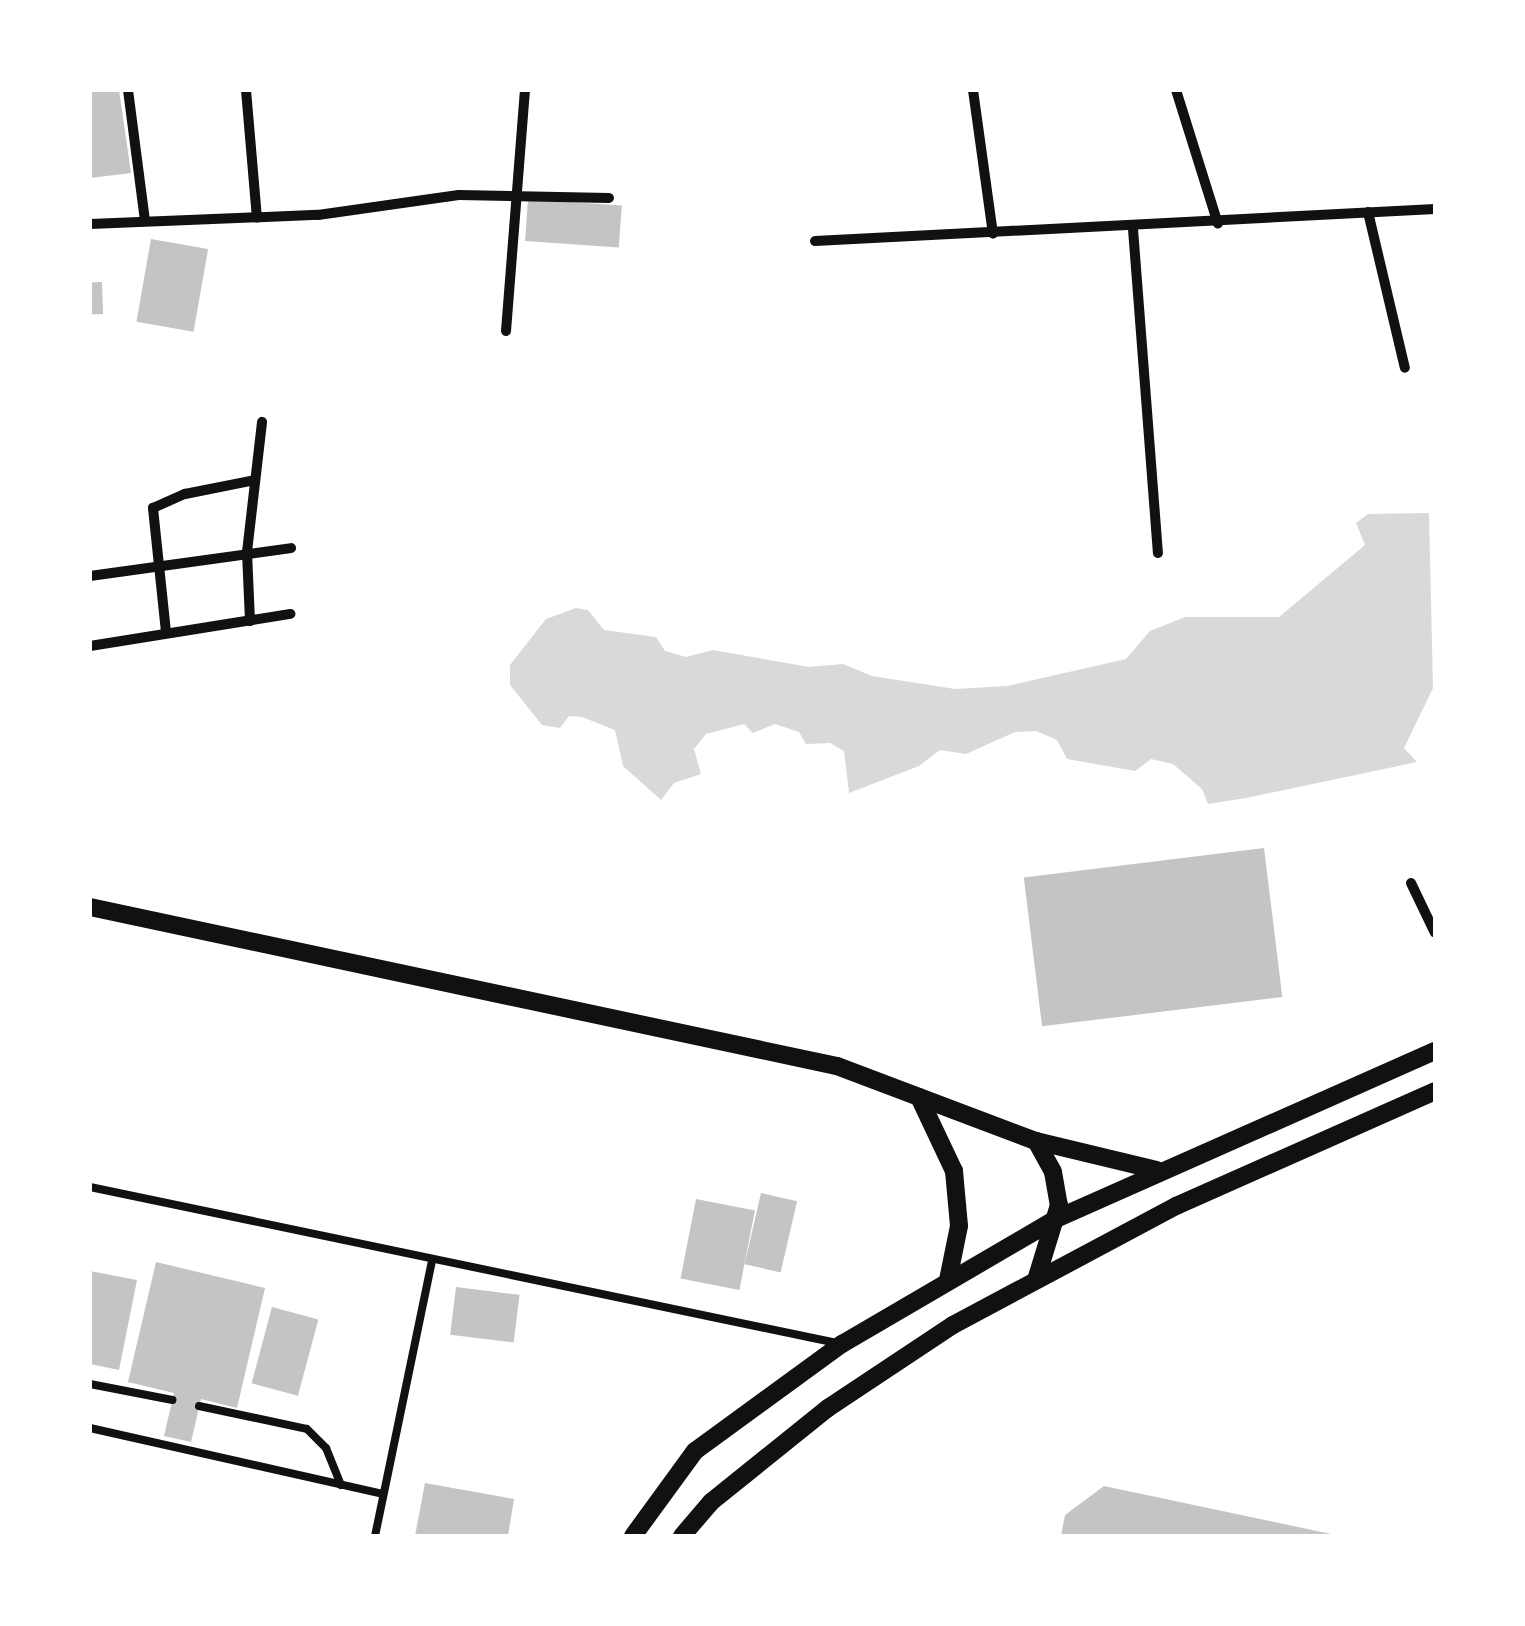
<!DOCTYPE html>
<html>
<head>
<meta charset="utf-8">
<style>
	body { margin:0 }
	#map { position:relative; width:1525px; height:1626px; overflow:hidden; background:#fff; font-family:Ubuntu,sans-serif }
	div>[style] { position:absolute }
	.water>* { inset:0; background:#d9d9d9 }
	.building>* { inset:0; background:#c4c4c4; transform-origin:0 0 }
	.service>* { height:8px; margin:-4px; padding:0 4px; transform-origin:4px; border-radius:4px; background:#111 }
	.minor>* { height:10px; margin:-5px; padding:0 5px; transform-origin:5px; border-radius:5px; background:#111 }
	.tertiary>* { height:18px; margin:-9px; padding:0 9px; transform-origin:9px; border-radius:9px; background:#111 }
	span { translate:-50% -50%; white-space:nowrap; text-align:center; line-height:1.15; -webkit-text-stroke:9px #fff; paint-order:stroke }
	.frame { position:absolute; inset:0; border:92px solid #fff; pointer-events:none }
</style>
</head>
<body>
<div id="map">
	<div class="water">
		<i style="clip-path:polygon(1429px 513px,1433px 688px,1404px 748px,1417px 762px,1246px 798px,1208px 804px,1202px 789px,1173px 764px,1151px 759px,1135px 771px,1067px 759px,1057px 740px,1036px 731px,1015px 732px,966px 754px,940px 750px,919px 766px,849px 793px,844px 751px,830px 743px,806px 744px,799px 732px,775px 724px,753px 733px,744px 724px,706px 734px,694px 749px,701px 774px,674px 783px,661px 800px,623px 766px,615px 730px,582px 717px,569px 716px,560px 728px,542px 725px,510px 685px,510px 665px,546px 619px,576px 608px,588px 610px,604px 630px,656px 637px,665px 651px,686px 657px,713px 650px,809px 667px,843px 664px,872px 676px,955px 689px,1007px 686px,1126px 659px,1150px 631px,1185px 617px,1279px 617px,1365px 545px,1356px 523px,1368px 514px)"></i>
	</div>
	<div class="building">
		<i style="clip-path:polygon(90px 90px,119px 90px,131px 173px,90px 178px)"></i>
		<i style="left:528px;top:199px;width:94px;height:42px;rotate:4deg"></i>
		<i style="left:151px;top:239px;width:58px;height:84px;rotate:10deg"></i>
		<i style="left:102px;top:282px;width:32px;height:12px;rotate:88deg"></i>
		<i style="left:1264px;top:848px;width:150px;height:242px;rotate:83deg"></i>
		<i style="left:761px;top:1193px;width:37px;height:73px;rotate:13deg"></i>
		<i style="left:696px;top:1199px;width:60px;height:81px;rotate:11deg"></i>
		<i style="clip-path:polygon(156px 1262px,265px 1288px,237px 1408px,201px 1399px,191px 1442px,164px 1436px,174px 1393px,128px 1382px)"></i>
		<i style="clip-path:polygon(90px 1271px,137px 1280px,119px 1370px,90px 1364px)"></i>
		<i style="left:456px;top:1287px;width:64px;height:48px;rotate:7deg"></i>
		<i style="left:272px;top:1307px;width:48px;height:79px;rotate:15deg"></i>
		<i style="clip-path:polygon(425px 1483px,514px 1499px,508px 1536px,415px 1536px)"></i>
		<i style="clip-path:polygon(1104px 1486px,1331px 1534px,1331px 1536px,1061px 1536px,1065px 1515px)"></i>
	</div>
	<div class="service">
		<i style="left:90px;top:1187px;width:763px;rotate:11.8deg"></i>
		<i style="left:90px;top:1384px;width:84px;rotate:11deg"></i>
		<i style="left:199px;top:1406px;width:110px;rotate:12deg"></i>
		<i style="left:307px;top:1429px;width:27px;rotate:45deg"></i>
		<i style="left:326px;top:1448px;width:40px;rotate:68deg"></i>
		<i style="left:90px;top:1428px;width:300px;rotate:12.7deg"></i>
		<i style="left:375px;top:1536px;width:282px;rotate:-78.3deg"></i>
	</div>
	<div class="minor">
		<i style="left:128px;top:90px;width:132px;rotate:82.6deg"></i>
		<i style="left:246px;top:90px;width:128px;rotate:85.1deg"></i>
		<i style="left:973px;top:90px;width:145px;rotate:82.1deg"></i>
		<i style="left:1176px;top:90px;width:140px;rotate:72.6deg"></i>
		<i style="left:1368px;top:212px;width:160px;rotate:76.7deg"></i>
		<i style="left:90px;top:224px;width:228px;rotate:-2.3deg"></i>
		<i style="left:318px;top:215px;width:142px;rotate:-8.1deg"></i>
		<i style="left:459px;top:195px;width:150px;rotate:1.1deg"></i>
		<i style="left:1133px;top:229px;width:325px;rotate:85.6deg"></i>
		<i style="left:815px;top:241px;width:621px;rotate:-2.95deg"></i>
		<i style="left:506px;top:331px;width:242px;rotate:-85.5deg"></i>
		<i style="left:90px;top:576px;width:203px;rotate:-7.9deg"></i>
		<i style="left:250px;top:621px;width:69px;rotate:-92.5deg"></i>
		<i style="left:247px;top:552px;width:131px;rotate:-83.4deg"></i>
		<i style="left:166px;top:632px;width:125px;rotate:-96deg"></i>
		<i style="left:153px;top:508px;width:35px;rotate:-24deg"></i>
		<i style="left:185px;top:494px;width:71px;rotate:-11.3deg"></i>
		<i style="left:90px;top:646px;width:203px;rotate:-9.1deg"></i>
		<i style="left:1411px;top:883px;width:55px;rotate:64.4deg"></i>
	</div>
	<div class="tertiary">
		<i style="left:90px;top:907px;width:764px;rotate:12.02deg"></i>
		<i style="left:837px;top:1066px;width:213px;rotate:20.7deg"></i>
		<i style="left:1036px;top:1141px;width:124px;rotate:13.5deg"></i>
		<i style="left:919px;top:1097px;width:82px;rotate:64.7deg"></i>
		<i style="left:954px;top:1171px;width:55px;rotate:84.8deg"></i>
		<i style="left:959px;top:1226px;width:55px;rotate:101.5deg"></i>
		<i style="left:1036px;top:1141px;width:35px;rotate:61deg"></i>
		<i style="left:1053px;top:1172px;width:34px;rotate:80deg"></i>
		<i style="left:1059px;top:1205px;width:75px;rotate:107deg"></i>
		<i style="left:633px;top:1536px;width:105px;rotate:-53.9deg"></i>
		<i style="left:695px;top:1451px;width:182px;rotate:-36.1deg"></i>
		<i style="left:842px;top:1344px;width:250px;rotate:-30.3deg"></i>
		<i style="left:1058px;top:1218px;width:412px;rotate:-23.9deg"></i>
		<i style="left:682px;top:1536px;width:45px;rotate:-49.5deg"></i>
		<i style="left:711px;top:1502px;width:150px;rotate:-38.8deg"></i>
		<i style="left:828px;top:1408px;width:150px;rotate:-33.6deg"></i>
		<i style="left:953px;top:1325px;width:253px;rotate:-28.1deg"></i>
		<i style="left:1176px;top:1206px;width:283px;rotate:-23.9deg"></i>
	</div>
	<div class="frame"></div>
</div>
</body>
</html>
